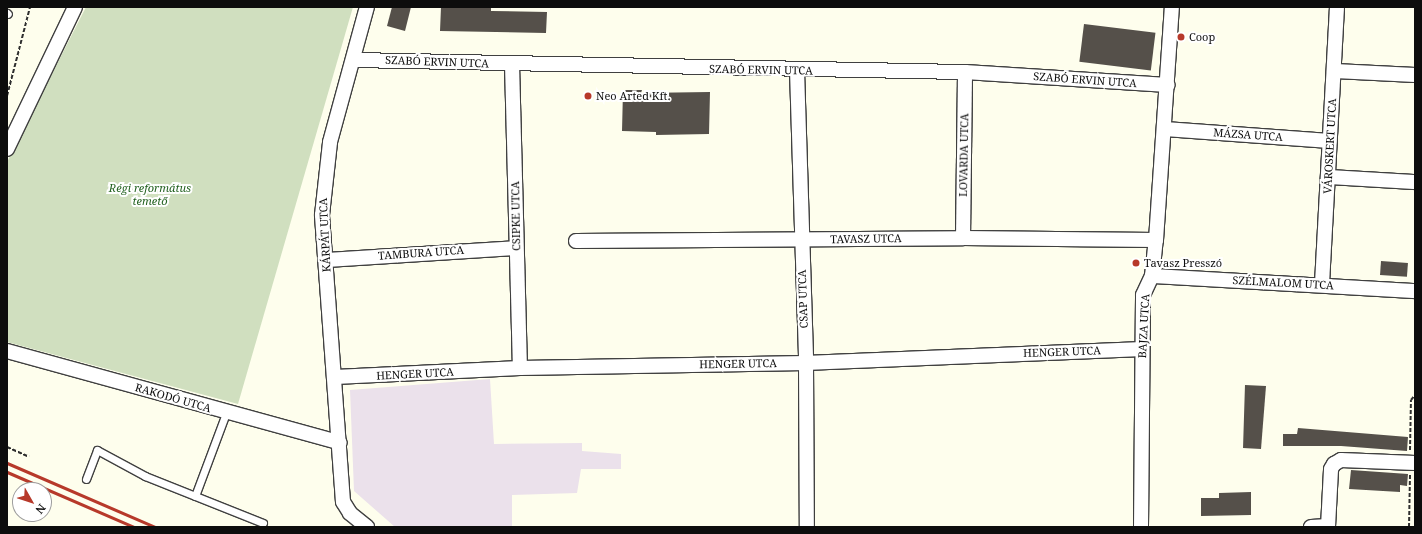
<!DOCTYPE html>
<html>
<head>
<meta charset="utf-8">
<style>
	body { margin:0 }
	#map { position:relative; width:1422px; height:534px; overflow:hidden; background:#fefeed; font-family:"Noto Serif",serif }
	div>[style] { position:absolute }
	.industrial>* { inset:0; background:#ebe1eb }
	.cemetery>* { inset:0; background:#d0dfbf }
	.building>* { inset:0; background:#55504a; transform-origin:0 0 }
	.path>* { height:2px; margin-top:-1px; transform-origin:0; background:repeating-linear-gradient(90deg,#2f2f2f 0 4px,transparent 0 6px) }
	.roads { filter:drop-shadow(1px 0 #404040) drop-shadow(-1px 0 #404040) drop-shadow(0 1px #404040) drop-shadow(0 -1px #404040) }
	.lane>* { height:7px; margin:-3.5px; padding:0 3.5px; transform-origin:3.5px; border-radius:3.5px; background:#fff }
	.street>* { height:14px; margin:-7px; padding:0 7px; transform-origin:7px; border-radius:7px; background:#fff }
	.rail>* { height:3px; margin:-1.5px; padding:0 1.5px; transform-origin:1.5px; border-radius:1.5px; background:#b7392a }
	.dots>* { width:11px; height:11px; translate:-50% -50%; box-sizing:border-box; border:2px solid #fff; border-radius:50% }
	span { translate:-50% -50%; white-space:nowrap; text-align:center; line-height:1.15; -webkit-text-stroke:4px #fff; paint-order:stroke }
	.poi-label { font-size:11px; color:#0d0d0d }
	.left { translate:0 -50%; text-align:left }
	.street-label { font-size:11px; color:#0d0d0d }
	.park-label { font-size:11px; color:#236220; font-style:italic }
	.frame { position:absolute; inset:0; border:8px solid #0d0d0d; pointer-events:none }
	.north { position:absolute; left:12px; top:482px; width:40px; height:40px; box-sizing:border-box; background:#fff; border:1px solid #9e9e9e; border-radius:50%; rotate:129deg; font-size:11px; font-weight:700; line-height:16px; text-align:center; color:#0d0d0d }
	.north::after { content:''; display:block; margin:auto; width:14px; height:18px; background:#b7392a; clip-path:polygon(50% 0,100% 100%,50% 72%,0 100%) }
</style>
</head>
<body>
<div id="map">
	<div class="industrial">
		<i style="clip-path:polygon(490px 379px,494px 444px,582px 443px,582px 451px,621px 454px,621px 469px,581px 469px,577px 493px,512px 495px,512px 527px,395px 527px,354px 491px,350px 390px)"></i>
	</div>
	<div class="cemetery">
		<i style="clip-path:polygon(86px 7px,353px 7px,238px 404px,7px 342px,7px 162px)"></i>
	</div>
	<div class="building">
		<i style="clip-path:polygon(392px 7px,411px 7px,405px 31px,387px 26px)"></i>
		<i style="clip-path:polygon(441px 7px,491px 7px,491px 11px,547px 12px,546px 33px,440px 31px)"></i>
		<i style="left:1084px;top:24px;width:72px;height:38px;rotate:7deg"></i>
		<i style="clip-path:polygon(623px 90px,642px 90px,641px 93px,710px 92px,709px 134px,656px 135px,656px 132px,622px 131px)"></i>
		<i style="left:1381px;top:261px;width:27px;height:14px;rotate:4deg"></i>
		<i style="clip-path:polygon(1245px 385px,1266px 386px,1261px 449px,1243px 448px)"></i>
		<i style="clip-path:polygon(1298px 428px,1408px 437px,1407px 451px,1341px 446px,1283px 446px,1283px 434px,1297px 434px)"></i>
		<i style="clip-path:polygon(1351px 470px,1408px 474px,1407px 486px,1400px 485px,1400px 492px,1349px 489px)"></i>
		<i style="clip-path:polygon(1251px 492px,1251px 515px,1201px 516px,1201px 498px,1219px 498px,1219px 493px)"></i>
	</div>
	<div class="path">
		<i style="left:7px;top:96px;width:92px;rotate:-75.5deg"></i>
		<i style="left:7px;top:447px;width:24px;rotate:24deg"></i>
		<i style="left:1410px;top:450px;width:50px;rotate:-88.9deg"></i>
		<i style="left:1411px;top:400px;width:6px;rotate:-51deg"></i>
		<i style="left:1409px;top:527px;width:53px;rotate:-88.9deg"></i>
	</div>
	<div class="roads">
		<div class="lane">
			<i style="left:7px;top:13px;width:1px;rotate:45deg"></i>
			<i style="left:86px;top:479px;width:31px;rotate:-69deg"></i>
			<i style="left:97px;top:450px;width:55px;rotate:28.4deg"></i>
			<i style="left:145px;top:476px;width:127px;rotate:21.7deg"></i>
			<i style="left:195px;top:496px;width:89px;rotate:-69.5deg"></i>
		</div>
		<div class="street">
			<i style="left:354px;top:60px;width:611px;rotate:1.13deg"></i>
			<i style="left:965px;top:72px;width:203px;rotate:3.7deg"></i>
			<i style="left:512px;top:64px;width:304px;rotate:88.5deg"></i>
			<i style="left:797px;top:70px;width:293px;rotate:88.2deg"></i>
			<i style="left:806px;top:363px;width:164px;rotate:89.7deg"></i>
			<i style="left:1335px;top:71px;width:80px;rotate:2.9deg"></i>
			<i style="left:1165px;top:129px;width:165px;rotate:4.2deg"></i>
			<i style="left:7px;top:149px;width:157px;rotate:-64.4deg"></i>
			<i style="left:1328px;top:177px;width:87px;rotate:3.3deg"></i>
			<i style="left:963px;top:238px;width:166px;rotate:-89.3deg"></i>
			<i style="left:576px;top:241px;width:387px;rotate:-0.4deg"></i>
			<i style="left:963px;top:238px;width:193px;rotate:0.6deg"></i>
			<i style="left:326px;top:260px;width:190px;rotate:-3.6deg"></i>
			<i style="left:1152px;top:276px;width:263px;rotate:3.3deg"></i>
			<i style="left:1322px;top:284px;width:277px;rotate:-86.9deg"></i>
			<i style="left:7px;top:351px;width:345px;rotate:15.4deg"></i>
			<i style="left:335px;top:377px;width:185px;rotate:-2.8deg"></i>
			<i style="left:520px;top:368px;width:286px;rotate:-1deg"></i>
			<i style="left:806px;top:363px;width:336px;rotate:-2.4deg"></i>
			<i style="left:367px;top:527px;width:22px;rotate:-141deg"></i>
			<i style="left:350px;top:513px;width:13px;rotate:-122deg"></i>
			<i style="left:343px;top:502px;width:288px;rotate:-94.2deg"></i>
			<i style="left:322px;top:215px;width:73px;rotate:-83.7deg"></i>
			<i style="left:330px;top:142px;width:140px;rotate:-74.7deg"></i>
			<i style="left:1141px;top:527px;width:232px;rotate:-89.5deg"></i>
			<i style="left:1143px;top:295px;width:21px;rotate:-65deg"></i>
			<i style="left:1152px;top:276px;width:36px;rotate:-84deg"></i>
			<i style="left:1156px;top:240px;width:234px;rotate:-86.1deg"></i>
			<i style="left:1311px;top:527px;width:17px;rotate:-3deg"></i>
			<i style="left:1328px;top:527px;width:58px;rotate:-87deg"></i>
			<i style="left:1331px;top:469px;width:6px;rotate:-59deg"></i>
			<i style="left:1334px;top:464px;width:8px;rotate:-30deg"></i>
			<i style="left:1341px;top:460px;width:74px;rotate:2.3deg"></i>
		</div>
	</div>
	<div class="rail">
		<i style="left:7px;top:463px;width:161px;rotate:23.4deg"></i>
		<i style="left:7px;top:472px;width:138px;rotate:23.4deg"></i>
	</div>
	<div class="dots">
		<i style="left:1181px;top:37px;background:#b7392a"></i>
		<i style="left:588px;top:96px;background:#b7392a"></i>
		<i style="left:1136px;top:263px;background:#b7392a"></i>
	</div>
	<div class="poi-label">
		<span class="left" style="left:1189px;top:37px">Coop</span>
		<span class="left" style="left:596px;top:96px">Neo Arted Kft.</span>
		<span class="left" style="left:1144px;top:263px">Tavasz Presszó</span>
	</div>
	<div class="street-label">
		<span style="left:437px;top:62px;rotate:2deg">SZABÓ ERVIN UTCA</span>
		<span style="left:761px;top:70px;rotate:1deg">SZABÓ ERVIN UTCA</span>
		<span style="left:1085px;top:80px;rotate:4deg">SZABÓ ERVIN UTCA</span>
		<span style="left:1248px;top:135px;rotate:4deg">MÁZSA UTCA</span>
		<span style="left:1330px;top:146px;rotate:-87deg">VÁROSKERT UTCA</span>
		<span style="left:964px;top:155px;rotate:-89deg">LOVARDA UTCA</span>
		<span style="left:516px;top:216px;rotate:-91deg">CSIPKE UTCA</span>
		<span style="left:325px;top:235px;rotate:-93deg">KÁRPÁT UTCA</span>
		<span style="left:866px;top:239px;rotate:-1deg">TAVASZ UTCA</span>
		<span style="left:421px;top:253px;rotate:-4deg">TAMBURA UTCA</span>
		<span style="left:1283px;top:283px;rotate:3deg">SZÉLMALOM UTCA</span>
		<span style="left:803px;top:299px;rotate:-92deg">CSAP UTCA</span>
		<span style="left:1144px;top:326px;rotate:-87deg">BAJZA UTCA</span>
		<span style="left:1062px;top:352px;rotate:-2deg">HENGER UTCA</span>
		<span style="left:738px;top:364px;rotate:-1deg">HENGER UTCA</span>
		<span style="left:415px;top:374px;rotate:-3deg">HENGER UTCA</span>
		<span style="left:173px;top:398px;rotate:16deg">RAKODÓ UTCA</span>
	</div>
	<div class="park-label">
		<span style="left:150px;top:195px">Régi református<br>temető</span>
	</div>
	<div class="frame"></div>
	<div class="north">N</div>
</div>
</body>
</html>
